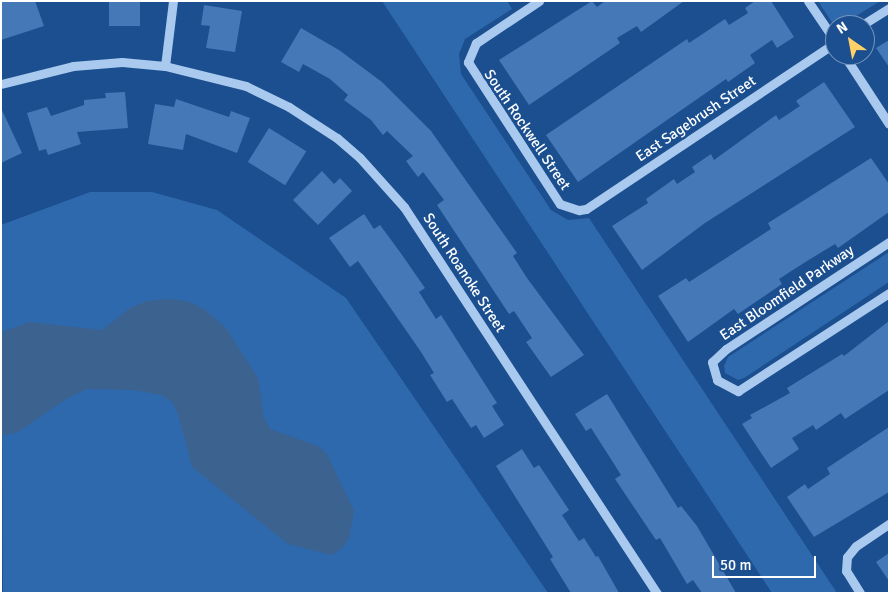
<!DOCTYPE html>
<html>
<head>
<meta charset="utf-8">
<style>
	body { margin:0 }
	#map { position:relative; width:890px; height:594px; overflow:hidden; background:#1b4f8f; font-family:Signika,sans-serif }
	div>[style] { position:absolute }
	.green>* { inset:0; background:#2e69ad }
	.water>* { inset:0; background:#3c6290 }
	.building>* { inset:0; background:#4478b7; transform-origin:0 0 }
	.minor>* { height:9px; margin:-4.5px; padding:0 4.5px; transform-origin:4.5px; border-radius:4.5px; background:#a9c9ee }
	span { translate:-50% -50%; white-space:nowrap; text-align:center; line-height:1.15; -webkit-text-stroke:5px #1b4f8f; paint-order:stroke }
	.street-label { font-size:15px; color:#fff }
	.frame { position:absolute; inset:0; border:2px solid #fff; pointer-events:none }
	.north { position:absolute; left:825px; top:15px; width:50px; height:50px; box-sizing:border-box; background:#1b4f8f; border:1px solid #7695bc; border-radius:50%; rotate:327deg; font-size:14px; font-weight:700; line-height:20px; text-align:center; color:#fff }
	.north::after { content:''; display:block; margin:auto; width:18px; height:22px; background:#ffd166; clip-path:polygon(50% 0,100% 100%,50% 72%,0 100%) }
	.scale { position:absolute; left:712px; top:556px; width:104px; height:22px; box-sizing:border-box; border:2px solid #fff; border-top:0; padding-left:6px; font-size:15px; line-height:18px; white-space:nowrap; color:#fff; -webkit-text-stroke:4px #1b4f8f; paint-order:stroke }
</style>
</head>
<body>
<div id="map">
	<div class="green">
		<i style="clip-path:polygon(382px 1px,507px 1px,512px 9px,465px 39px,459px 54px,461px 74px,551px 210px,568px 220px,589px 218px,837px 593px,772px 593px)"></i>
		<i style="clip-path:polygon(818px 1px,880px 1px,850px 20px,833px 24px)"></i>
		<i style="clip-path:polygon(90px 192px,152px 192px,217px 210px,346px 298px,548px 593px,3px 593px,1px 225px)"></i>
		<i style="clip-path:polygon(889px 252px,889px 282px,744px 378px,738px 380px,725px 373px,724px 366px,728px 357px)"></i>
	</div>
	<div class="water">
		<i style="clip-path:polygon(168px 299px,187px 301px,204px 309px,226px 328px,258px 378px,264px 417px,270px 429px,318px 446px,327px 454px,354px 511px,349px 538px,343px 547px,332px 555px,288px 544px,192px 467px,178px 414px,172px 402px,161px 395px,134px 390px,87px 389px,66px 399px,18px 432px,1px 436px,1px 332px,30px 322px,102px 330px,130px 308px,147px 301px)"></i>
	</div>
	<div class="building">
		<i style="clip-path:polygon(1px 1px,35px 1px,44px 26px,1px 40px)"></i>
		<i style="left:109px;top:1px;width:31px;height:25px"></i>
		<i style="clip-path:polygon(592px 1px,597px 7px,605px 1px,684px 1px,641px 32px,637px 26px,617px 38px,620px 43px,529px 105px,499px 60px)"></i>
		<i style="clip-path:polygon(755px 1px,771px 1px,794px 37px,777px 48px,772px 40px,750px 55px,755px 63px,728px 82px,726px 79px,578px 182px,546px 135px,687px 39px,689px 43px,725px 19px,729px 25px,748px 13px,745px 8px)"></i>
		<i style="clip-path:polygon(204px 5px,242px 11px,235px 52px,206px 48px,210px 26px,201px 25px)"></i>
		<i style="clip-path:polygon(301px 28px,339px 50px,382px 82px,431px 131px,517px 253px,513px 256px,527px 278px,584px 355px,551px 377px,526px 342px,532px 338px,514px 311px,509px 314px,437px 205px,444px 200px,423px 172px,418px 177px,406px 161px,413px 156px,387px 131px,383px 135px,371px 120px,344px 100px,348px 95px,330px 79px,303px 64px,299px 72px,281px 62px)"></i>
		<i style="clip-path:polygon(889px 40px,889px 67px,876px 48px)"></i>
		<i style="clip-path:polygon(824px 82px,855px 127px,705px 223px,642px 270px,612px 226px,648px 203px,646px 199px,674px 179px,677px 184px,695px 172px,692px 167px,711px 154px,714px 160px,776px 115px,779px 120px,800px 106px,796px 101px)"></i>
		<i style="clip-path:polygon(125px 92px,128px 128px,77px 132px,81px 144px,48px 155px,46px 149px,39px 151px,27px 113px,47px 107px,51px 116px,84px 105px,84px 100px,106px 98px,105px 93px)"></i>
		<i style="clip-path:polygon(176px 99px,229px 117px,231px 111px,250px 118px,237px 153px,186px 134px,183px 150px,148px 144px,155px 104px,174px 107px)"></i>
		<i style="clip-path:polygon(1px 108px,22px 153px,1px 163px)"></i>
		<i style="left:269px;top:128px;width:44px;height:40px;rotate:32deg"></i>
		<i style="clip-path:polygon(871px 158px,889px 184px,889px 212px,838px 248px,835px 244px,807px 261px,779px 279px,782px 284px,738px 314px,734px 309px,688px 342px,658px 296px,686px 278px,689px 282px,771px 229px,768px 223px)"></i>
		<i style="clip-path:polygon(322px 171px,334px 184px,340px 178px,352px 191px,318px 225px,293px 200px)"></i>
		<i style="clip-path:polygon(364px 214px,374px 229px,380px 225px,400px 252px,425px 288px,419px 292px,436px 319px,441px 315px,497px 403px,492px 406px,504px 425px,484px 438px,476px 425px,471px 428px,452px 399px,447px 402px,430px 375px,434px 373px,421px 352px,358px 261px,350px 267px,329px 238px)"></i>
		<i style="clip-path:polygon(889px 321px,889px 390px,845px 419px,841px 413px,816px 430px,813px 425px,792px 438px,799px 449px,771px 468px,742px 424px,752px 418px,750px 415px,790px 393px,787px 388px,842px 354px,844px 356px)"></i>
		<i style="clip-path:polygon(607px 394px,678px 508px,681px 506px,697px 526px,736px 593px,702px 593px,693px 580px,687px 584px,660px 538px,656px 540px,615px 479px,621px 475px,609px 456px,591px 428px,586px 431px,575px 414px)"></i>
		<i style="clip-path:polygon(889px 427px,889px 492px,814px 537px,787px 497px,805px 484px,808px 489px,830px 474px,827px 468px)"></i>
		<i style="clip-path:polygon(522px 449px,534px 468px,539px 465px,569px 510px,562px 515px,579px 541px,584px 538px,596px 557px,598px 556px,619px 593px,571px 593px,550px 559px,553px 557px,496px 466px)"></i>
		<i style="clip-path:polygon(889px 553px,889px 581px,876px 562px)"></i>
	</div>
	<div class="minor">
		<i style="left:539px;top:1px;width:76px;rotate:146.3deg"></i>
		<i style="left:476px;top:43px;width:21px;rotate:113deg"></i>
		<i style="left:468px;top:62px;width:169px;rotate:57.1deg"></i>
		<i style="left:560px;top:204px;width:20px;rotate:18deg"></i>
		<i style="left:579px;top:210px;width:7px;rotate:-8deg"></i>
		<i style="left:586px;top:209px;width:299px;rotate:-33.7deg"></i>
		<i style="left:808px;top:1px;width:48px;rotate:56deg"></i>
		<i style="left:862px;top:25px;width:32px;rotate:-32deg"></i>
		<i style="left:844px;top:55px;width:82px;rotate:56.9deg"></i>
		<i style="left:165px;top:66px;width:65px;rotate:-83deg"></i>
		<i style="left:1px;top:84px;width:74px;rotate:-14deg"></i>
		<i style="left:73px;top:66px;width:49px;rotate:-4.7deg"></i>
		<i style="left:122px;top:62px;width:43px;rotate:5.3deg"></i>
		<i style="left:165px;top:66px;width:83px;rotate:13.9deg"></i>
		<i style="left:246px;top:86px;width:48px;rotate:26deg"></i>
		<i style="left:289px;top:107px;width:57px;rotate:32.9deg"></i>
		<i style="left:337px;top:138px;width:30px;rotate:41deg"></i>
		<i style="left:360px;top:158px;width:66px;rotate:48.1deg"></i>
		<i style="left:404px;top:207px;width:462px;rotate:56.8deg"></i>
		<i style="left:889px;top:242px;width:195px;rotate:146.7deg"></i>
		<i style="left:726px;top:349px;width:19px;rotate:137deg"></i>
		<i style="left:712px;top:362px;width:19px;rotate:74deg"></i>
		<i style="left:717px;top:380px;width:24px;rotate:28deg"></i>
		<i style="left:738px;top:391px;width:180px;rotate:-33deg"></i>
		<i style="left:860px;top:593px;width:26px;rotate:-122deg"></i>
		<i style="left:846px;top:571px;width:14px;rotate:-86deg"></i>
		<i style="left:847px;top:557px;width:14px;rotate:-51deg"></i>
		<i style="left:856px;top:546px;width:40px;rotate:-34deg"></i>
	</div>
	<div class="street-label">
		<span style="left:696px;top:119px;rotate:-34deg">East Sagebrush Street</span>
		<span style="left:527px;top:130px;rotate:56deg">South Rockwell Street</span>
		<span style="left:464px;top:273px;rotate:57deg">South Roanoke Street</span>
		<span style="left:787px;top:293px;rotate:-34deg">East Bloomfield Parkway</span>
	</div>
	<div class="frame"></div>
	<div class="north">N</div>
	<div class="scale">50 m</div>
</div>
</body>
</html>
